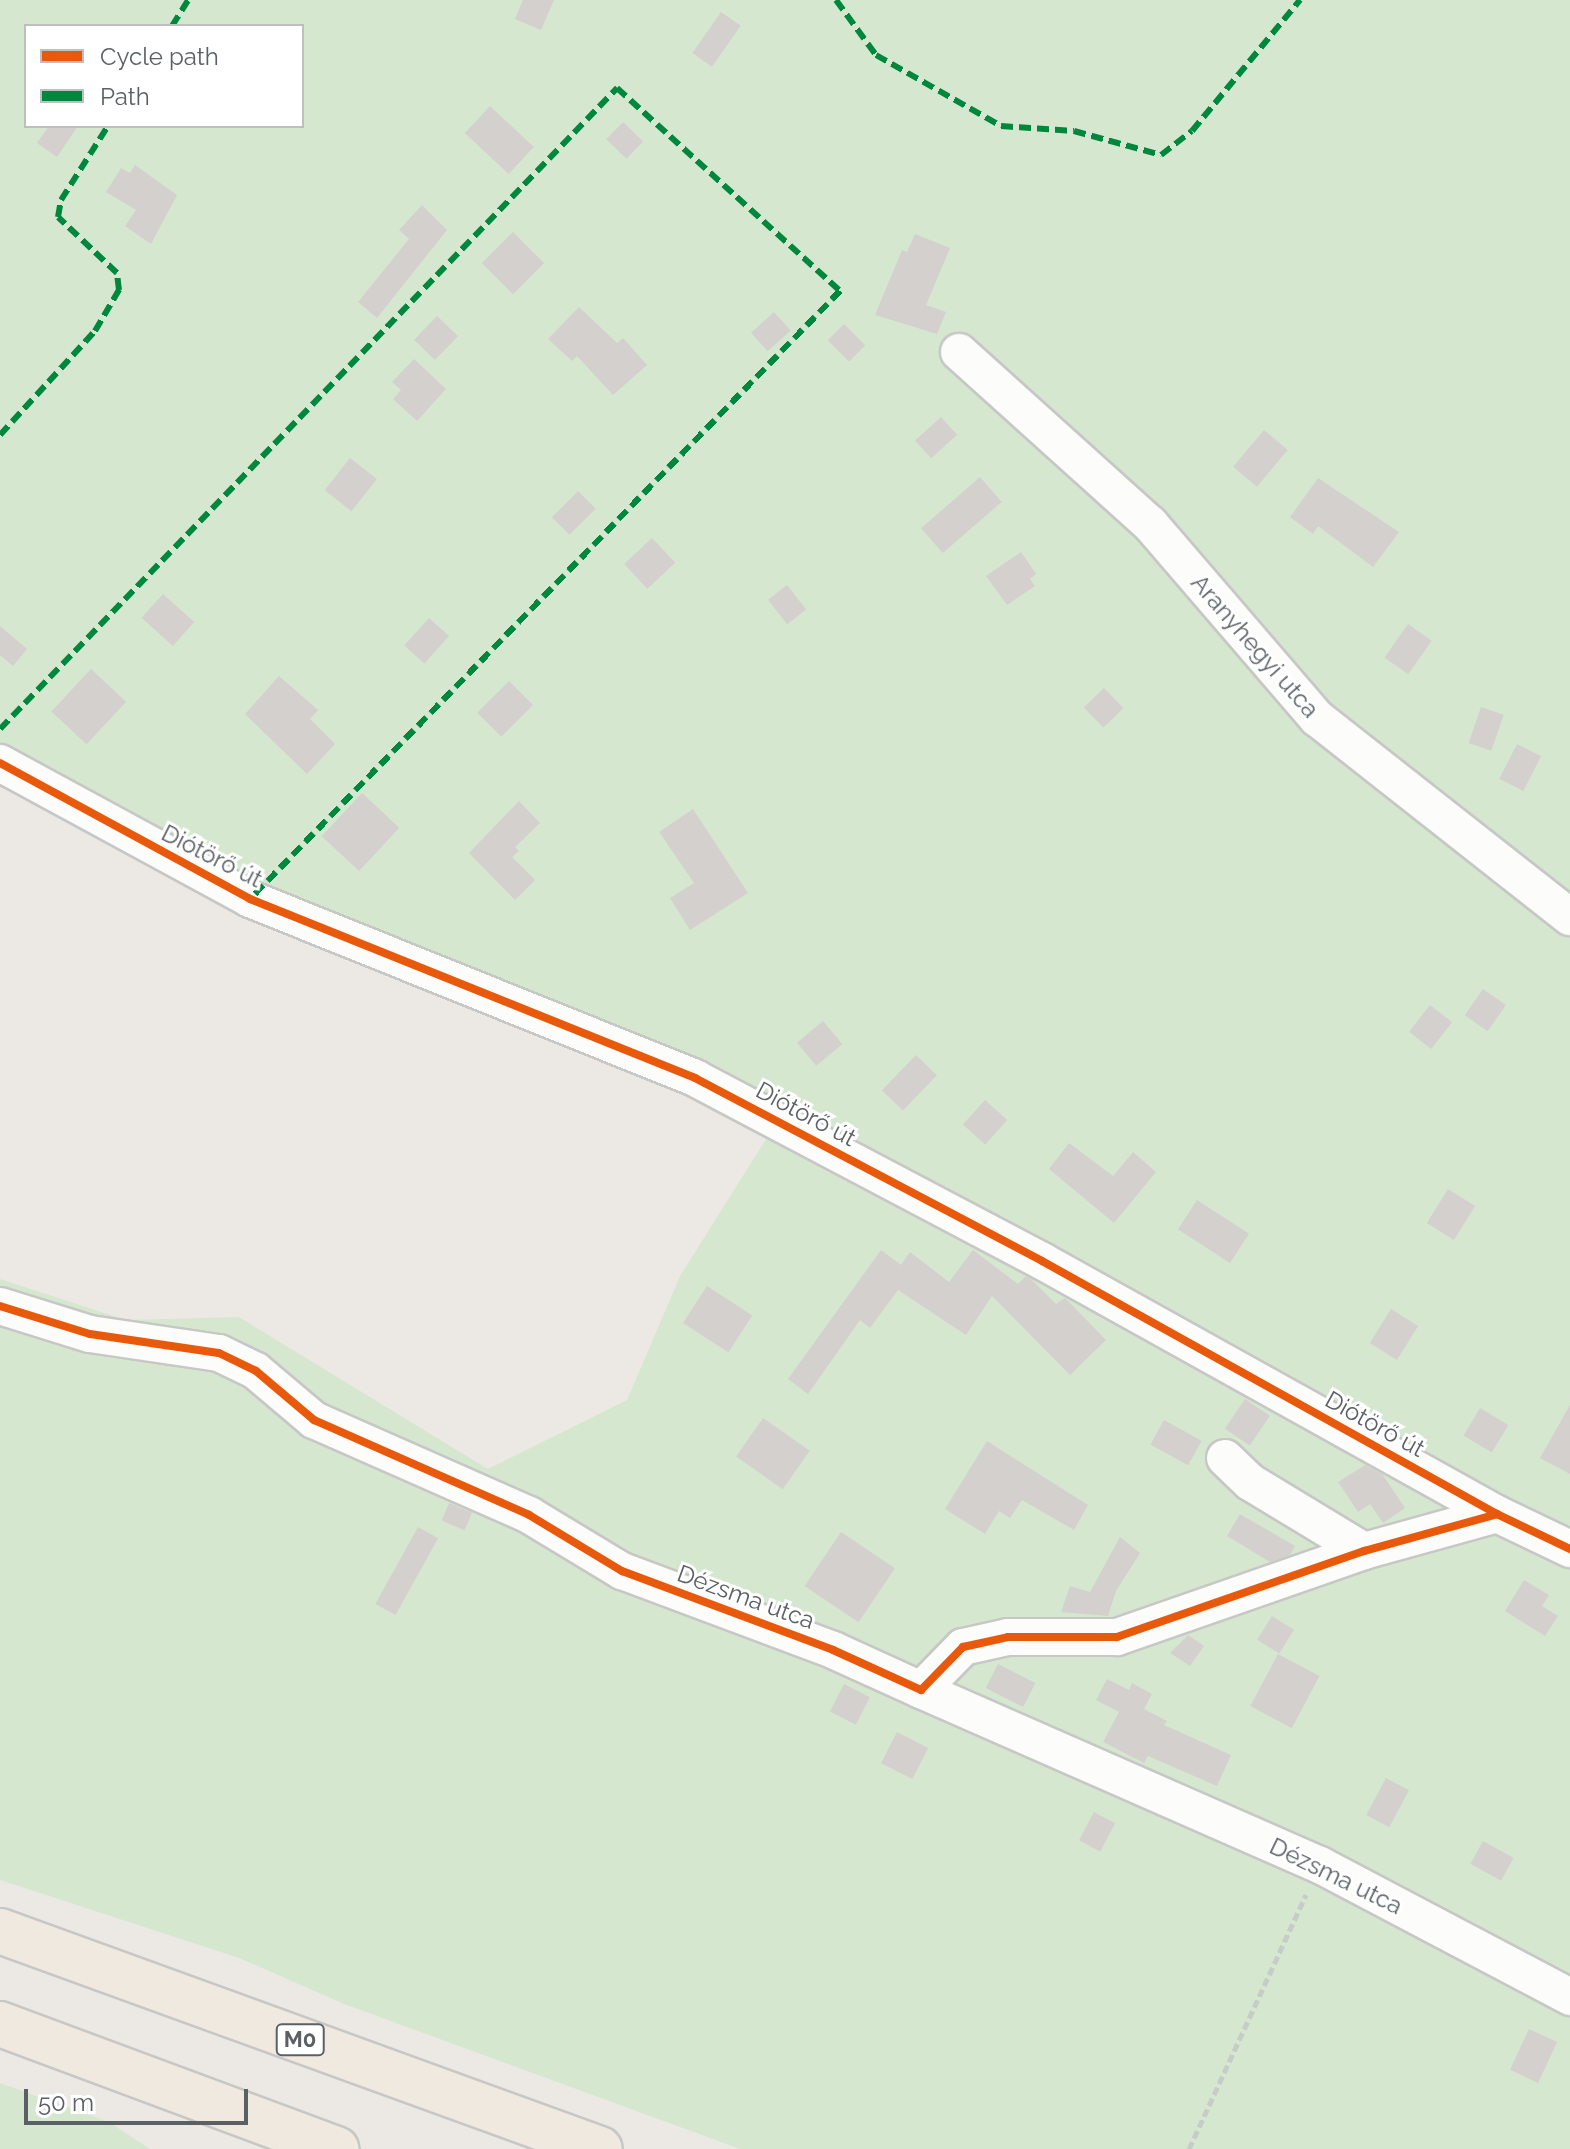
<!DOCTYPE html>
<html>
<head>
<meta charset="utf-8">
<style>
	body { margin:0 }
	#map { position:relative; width:1570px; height:2149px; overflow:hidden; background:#ece9e5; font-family:Raleway,sans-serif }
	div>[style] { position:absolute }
	.green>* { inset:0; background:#d5e8cf }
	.building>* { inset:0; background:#d3d0ce; transform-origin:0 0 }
	.path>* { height:5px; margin-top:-2.5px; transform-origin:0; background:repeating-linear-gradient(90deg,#c6ccc8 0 8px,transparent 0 12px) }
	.roads { filter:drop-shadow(2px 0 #c7c7c6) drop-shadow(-2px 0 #c7c7c6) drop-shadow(0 2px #c7c7c6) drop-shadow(0 -2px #c7c7c6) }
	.street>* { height:36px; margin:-18px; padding:0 18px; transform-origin:18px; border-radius:18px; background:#fcfcfb }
	.highway>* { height:44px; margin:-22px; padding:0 22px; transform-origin:22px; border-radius:22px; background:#efe9e0 }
	.quiet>* { height:6px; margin-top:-3px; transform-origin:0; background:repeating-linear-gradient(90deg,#00873e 0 12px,transparent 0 18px) }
	.cycleway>* { height:8px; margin:-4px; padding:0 4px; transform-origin:4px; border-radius:4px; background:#e8590c }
	span { translate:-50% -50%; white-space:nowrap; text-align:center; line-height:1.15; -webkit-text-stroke:6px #fff; paint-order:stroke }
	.shield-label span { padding:2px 6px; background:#fff; border:2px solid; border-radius:6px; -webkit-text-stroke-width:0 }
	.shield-label { font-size:22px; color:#5b6064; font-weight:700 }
	.street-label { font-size:24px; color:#5b6064 }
	.legend { position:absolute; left:24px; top:24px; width:280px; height:104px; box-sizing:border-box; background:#fff; border:2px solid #bdbfc1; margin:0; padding:10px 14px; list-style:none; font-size:24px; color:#5b6064 }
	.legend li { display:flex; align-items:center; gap:16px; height:40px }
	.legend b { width:40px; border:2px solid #bdbfc1 }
	.scale { position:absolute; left:24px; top:2089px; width:224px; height:36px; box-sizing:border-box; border:4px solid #5b6064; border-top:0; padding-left:10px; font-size:24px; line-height:28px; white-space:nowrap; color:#5b6064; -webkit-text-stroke:6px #fff; paint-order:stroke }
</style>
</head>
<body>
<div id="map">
	<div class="green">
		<i style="clip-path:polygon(evenodd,0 0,1570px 0,1570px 2149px,740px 2149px,344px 2004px,239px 1958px,0 1880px,0 1279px,126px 1320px,239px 1317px,488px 1469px,627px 1400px,680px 1276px,766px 1139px,525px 1011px,303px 937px,48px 810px,0 780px,0 0,26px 26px,302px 26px,302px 126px,26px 126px,26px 26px)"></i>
		<i style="clip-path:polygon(0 2083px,109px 2122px,150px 2149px,0 2149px)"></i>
	</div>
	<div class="building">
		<i style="clip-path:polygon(523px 0,554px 0,541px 30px,515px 19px)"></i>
		<i style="left:721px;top:12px;width:24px;height:50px;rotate:35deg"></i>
		<i style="left:490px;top:106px;width:60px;height:37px;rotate:43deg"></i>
		<i style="left:623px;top:122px;width:28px;height:24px;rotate:44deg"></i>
		<i style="clip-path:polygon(49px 126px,78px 126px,57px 157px,37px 143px)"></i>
		<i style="clip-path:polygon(135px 165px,177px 195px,151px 244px,125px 226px,136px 210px,106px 192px,121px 168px,130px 173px)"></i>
		<i style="clip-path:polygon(422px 205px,447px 230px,377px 318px,358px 302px,409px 239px,399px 230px)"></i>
		<i style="left:513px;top:232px;width:44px;height:44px;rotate:45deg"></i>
		<i style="clip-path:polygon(915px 234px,950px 248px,926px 305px,946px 312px,937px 334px,875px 315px,902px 250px,907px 252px)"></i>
		<i style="clip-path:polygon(579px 307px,617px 343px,623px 338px,647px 365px,613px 395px,577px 356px,572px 361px,548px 339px)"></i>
		<i style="left:774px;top:312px;width:25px;height:31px;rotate:48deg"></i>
		<i style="left:437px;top:316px;width:29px;height:33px;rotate:44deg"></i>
		<i style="left:844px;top:324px;width:30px;height:23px;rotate:45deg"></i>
		<i style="clip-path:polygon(414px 359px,446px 389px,417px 421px,393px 399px,401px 390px,392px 382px)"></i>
		<i style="left:941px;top:417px;width:24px;height:35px;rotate:48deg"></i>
		<i style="left:1264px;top:430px;width:31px;height:48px;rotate:40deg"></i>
		<i style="left:350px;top:458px;width:34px;height:41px;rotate:38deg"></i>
		<i style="left:980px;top:477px;width:33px;height:78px;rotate:49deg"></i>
		<i style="clip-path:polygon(1318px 478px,1399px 532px,1373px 567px,1318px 526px,1313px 534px,1290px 517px)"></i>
		<i style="left:578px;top:491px;width:25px;height:37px;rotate:45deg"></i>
		<i style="left:652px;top:538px;width:34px;height:38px;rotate:47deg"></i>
		<i style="clip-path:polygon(1021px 552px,1036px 574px,1030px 579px,1035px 586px,1007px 605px,986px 576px)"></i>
		<i style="left:787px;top:585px;width:31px;height:24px;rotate:52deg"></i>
		<i style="left:163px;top:594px;width:42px;height:32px;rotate:42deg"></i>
		<i style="left:429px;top:618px;width:27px;height:37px;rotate:42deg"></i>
		<i style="left:1408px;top:624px;width:29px;height:41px;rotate:35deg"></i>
		<i style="clip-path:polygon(0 626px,27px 649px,13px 666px,0 655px)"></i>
		<i style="left:91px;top:669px;width:48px;height:58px;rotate:43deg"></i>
		<i style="clip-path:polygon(279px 676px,318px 710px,310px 719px,335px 744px,307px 774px,245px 714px)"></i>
		<i style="left:509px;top:681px;width:34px;height:45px;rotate:45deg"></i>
		<i style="left:1104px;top:688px;width:28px;height:28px;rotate:46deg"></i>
		<i style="left:1481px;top:707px;width:24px;height:38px;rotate:19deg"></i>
		<i style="left:1517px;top:744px;width:27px;height:39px;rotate:27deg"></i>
		<i style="left:362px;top:793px;width:51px;height:59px;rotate:43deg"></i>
		<i style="clip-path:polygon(519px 801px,540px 823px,515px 847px,519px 851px,512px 857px,535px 880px,515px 900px,469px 853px)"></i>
		<i style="clip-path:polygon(693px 809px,748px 893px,690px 930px,670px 898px,694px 883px,659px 832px)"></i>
		<i style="left:1483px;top:989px;width:28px;height:32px;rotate:35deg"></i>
		<i style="left:1430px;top:1005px;width:28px;height:34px;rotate:38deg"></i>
		<i style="left:823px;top:1021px;width:30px;height:34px;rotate:50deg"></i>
		<i style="left:916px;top:1055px;width:29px;height:49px;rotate:44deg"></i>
		<i style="left:985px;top:1100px;width:30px;height:33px;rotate:42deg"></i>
		<i style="clip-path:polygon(1069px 1143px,1113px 1176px,1133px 1152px,1156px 1172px,1114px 1223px,1049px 1169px)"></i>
		<i style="left:1448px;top:1189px;width:32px;height:40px;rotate:32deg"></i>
		<i style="left:1197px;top:1200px;width:62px;height:35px;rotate:33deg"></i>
		<i style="clip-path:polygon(881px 1250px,901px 1265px,910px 1252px,949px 1282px,973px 1250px,1018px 1284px,1026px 1276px,1031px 1279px,1056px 1304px,1065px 1298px,1106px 1340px,1070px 1375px,992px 1296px,966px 1335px,898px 1290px,870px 1328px,860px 1320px,808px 1394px,788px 1379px)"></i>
		<i style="left:707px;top:1286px;width:54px;height:44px;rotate:33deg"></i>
		<i style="left:1391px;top:1309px;width:32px;height:40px;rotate:32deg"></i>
		<i style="left:1245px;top:1399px;width:30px;height:36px;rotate:34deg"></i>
		<i style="clip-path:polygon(1570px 1405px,1570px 1474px,1540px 1458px)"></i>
		<i style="left:1480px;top:1408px;width:33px;height:32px;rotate:31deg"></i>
		<i style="left:763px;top:1418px;width:57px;height:47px;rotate:35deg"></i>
		<i style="left:1164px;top:1420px;width:43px;height:28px;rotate:29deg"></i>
		<i style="clip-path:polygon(987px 1441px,1088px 1505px,1074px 1530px,1022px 1500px,1010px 1518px,999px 1511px,985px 1534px,945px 1509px)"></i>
		<i style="clip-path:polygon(1365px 1465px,1383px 1475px,1405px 1508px,1383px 1523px,1370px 1504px,1358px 1512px,1338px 1482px)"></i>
		<i style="left:449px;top:1503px;width:25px;height:19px;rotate:23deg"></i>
		<i style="clip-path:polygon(1240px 1514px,1295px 1546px,1290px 1555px,1270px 1562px,1227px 1536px)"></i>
		<i style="left:418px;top:1527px;width:23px;height:88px;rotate:29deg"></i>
		<i style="left:841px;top:1532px;width:65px;height:65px;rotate:34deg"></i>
		<i style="clip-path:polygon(1120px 1537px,1140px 1553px,1116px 1591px,1108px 1616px,1061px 1612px,1070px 1586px,1090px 1592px)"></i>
		<i style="clip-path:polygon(1524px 1580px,1549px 1595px,1542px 1606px,1558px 1616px,1545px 1636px,1505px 1611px)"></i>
		<i style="left:1272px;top:1616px;width:26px;height:28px;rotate:32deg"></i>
		<i style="clip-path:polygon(1188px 1635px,1204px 1646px,1190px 1666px,1170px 1653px)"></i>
		<i style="left:1278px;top:1654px;width:47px;height:59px;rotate:28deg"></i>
		<i style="left:998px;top:1664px;width:42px;height:27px;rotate:27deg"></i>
		<i style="clip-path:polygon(1107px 1679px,1129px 1690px,1132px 1683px,1152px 1694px,1144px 1709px,1167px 1721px,1164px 1725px,1231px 1755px,1217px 1786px,1148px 1756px,1144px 1763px,1103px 1742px,1119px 1712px,1096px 1700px)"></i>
		<i style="left:844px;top:1684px;width:29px;height:31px;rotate:27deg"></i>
		<i style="left:897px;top:1732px;width:35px;height:35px;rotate:27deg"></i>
		<i style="left:1386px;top:1778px;width:26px;height:42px;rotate:28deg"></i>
		<i style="left:1094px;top:1812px;width:24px;height:32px;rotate:28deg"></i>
		<i style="left:1483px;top:1841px;width:35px;height:26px;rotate:29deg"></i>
		<i style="left:1529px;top:2029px;width:31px;height:45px;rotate:25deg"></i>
	</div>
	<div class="path">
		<i style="left:1189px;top:2149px;width:280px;rotate:-65.3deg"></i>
	</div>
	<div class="roads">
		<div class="street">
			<i style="left:959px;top:352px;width:257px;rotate:42deg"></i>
			<i style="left:1150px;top:524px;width:256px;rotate:49.3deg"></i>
			<i style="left:1317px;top:718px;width:322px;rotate:38.2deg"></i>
			<i style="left:0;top:763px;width:285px;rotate:28.5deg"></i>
			<i style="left:250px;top:899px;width:480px;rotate:21.9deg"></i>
			<i style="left:695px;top:1078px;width:392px;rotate:27.8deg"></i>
			<i style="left:1042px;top:1261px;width:521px;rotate:29.08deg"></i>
			<i style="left:1497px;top:1514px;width:81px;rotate:25.6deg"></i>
			<i style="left:0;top:1306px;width:94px;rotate:17.3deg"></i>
			<i style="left:90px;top:1334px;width:130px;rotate:8.4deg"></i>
			<i style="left:219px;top:1353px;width:41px;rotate:25.9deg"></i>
			<i style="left:256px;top:1371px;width:76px;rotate:40.2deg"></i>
			<i style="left:314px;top:1420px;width:235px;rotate:23.8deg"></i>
			<i style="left:529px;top:1515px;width:109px;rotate:31.1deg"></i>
			<i style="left:622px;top:1571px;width:225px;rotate:20.5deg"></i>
			<i style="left:833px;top:1650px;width:97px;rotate:24.4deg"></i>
			<i style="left:921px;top:1690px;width:60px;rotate:-45.7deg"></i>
			<i style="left:963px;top:1647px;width:46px;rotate:-12.5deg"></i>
			<i style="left:1008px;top:1637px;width:109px"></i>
			<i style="left:1117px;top:1637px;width:262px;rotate:-19.2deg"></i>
			<i style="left:1364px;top:1551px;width:138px;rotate:-15.5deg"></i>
			<i style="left:1225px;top:1458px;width:35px;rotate:44deg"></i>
			<i style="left:1250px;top:1482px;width:133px;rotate:31.2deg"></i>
			<i style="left:921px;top:1690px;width:436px;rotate:23.7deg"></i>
			<i style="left:1320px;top:1865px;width:283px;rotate:27.8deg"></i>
		</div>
		<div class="highway">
			<i style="left:0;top:1931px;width:638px;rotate:19.97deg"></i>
			<i style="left:0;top:2024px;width:359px;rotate:20.4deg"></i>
		</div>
	</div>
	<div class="quiet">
		<i style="left:836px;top:0;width:68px;rotate:54deg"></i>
		<i style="left:876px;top:55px;width:144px;rotate:29.6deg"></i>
		<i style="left:1001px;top:126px;width:73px;rotate:3.9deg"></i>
		<i style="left:1074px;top:131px;width:90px;rotate:15.4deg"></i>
		<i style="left:1161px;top:155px;width:39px;rotate:-38deg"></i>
		<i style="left:1192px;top:131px;width:170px;rotate:-50.5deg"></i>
		<i style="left:172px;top:26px;width:31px;rotate:-58deg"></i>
		<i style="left:0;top:435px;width:141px;rotate:-47.6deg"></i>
		<i style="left:95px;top:331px;width:48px;rotate:-59.7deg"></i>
		<i style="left:119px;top:290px;width:17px;rotate:-97deg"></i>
		<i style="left:117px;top:273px;width:81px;rotate:-136.5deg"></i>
		<i style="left:58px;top:217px;width:17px;rotate:-80deg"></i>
		<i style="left:61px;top:200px;width:88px;rotate:-57.6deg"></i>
		<i style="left:0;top:729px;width:890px;rotate:-46.09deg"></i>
		<i style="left:617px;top:88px;width:302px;rotate:42.3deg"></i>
		<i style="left:840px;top:291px;width:847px;rotate:134.14deg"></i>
	</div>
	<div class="cycleway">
		<i style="left:0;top:763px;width:285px;rotate:28.5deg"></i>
		<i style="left:250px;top:899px;width:480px;rotate:21.9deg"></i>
		<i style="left:695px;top:1078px;width:392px;rotate:27.8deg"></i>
		<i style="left:1042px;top:1261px;width:521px;rotate:29.08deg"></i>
		<i style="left:1497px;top:1514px;width:81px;rotate:25.6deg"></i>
		<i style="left:0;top:1306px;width:94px;rotate:17.3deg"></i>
		<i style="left:90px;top:1334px;width:130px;rotate:8.4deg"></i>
		<i style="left:219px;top:1353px;width:41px;rotate:25.9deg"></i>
		<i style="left:256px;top:1371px;width:76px;rotate:40.2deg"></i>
		<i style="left:314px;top:1420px;width:235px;rotate:23.8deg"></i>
		<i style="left:529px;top:1515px;width:109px;rotate:31.1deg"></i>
		<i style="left:622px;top:1571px;width:225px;rotate:20.5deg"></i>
		<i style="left:833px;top:1650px;width:97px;rotate:24.4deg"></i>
		<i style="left:921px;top:1690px;width:60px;rotate:-45.7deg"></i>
		<i style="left:963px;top:1647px;width:46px;rotate:-12.5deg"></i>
		<i style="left:1008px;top:1637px;width:109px"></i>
		<i style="left:1117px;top:1637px;width:262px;rotate:-19.2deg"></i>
		<i style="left:1364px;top:1551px;width:138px;rotate:-15.5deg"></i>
	</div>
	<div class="shield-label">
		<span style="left:300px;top:2040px">M0</span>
	</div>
	<div class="street-label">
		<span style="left:1255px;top:646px;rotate:49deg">Aranyhegyi utca</span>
		<span style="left:212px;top:856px;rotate:27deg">Diótörő út</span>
		<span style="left:806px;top:1114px;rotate:28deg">Diótörő út</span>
		<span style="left:1375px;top:1424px;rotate:29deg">Diótörő út</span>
		<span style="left:746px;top:1597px;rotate:20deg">Dézsma utca</span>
		<span style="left:1336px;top:1876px;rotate:26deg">Dézsma utca</span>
	</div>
	<ul class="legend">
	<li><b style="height:10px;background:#e8590c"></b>Cycle path</li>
	<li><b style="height:10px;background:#00873e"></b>Path</li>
	</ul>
	<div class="scale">50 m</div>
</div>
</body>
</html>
